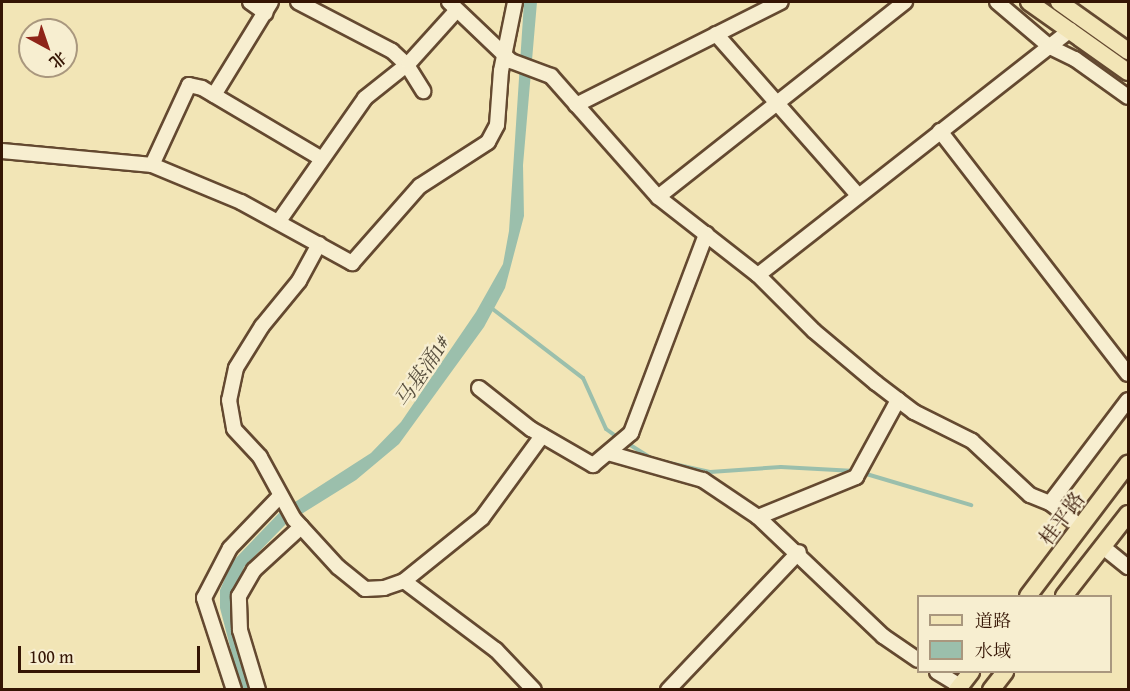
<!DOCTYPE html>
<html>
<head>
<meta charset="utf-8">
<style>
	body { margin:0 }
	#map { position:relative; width:1130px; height:691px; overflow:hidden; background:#f2e5b6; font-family:"Gentium Book Plus","Noto Serif SC",serif }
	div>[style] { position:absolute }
	.water>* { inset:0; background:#9bbfac }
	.stream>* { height:4px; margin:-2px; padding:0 2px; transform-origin:2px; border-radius:2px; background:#9bbfac }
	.roads { filter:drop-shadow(2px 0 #644930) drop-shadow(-2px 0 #644930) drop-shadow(0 2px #644930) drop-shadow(0 -2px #644930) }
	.minor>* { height:14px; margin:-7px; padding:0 7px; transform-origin:7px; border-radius:7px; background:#f7eed0 }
	.major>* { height:16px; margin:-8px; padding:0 8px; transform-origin:8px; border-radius:8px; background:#f2e5b6 }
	span { translate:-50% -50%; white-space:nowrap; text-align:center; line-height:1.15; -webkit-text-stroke:4.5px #f7eed0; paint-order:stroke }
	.street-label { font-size:20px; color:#351504 }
	.water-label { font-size:21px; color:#59503f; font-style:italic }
	.frame { position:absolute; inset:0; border:3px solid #351504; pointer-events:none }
	.legend { position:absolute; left:917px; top:595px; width:195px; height:78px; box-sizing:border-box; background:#f7eed0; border:2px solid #a9977e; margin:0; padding:8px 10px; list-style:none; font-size:18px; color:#351504 }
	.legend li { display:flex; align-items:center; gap:12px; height:30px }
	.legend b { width:30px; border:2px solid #a9977e }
	.north { position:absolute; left:18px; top:18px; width:60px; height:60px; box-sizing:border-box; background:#f7eed0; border:2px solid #a9977e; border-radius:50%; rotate:140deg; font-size:16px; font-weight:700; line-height:24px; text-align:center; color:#351504 }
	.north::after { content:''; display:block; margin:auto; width:21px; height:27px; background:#8f2418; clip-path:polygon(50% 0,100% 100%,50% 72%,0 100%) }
	.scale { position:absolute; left:18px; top:646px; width:182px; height:27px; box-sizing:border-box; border:3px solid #351504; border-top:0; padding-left:8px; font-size:18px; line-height:21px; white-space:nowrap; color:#351504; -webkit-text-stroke:4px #f7eed0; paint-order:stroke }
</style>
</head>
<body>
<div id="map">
	<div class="water">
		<i style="clip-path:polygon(524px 2px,537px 2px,523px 165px,524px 216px,505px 288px,484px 327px,399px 444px,356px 480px,287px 523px,244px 567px,233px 598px,253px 689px,241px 689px,220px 608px,220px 590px,232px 562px,281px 511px,371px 453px,401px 422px,476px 312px,503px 264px,509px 231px)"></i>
	</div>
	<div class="stream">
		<i style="left:490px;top:307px;width:117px;rotate:37.4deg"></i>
		<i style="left:583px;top:378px;width:56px;rotate:65.7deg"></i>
		<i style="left:606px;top:429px;width:17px;rotate:36deg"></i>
		<i style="left:627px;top:443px;width:31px;rotate:32deg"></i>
		<i style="left:660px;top:461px;width:51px;rotate:12.4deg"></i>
		<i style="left:710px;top:472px;width:71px;rotate:-4deg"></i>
		<i style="left:781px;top:467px;width:74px;rotate:3.1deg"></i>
		<i style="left:863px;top:473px;width:113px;rotate:16.5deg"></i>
	</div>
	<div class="roads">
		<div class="minor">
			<i style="left:250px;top:2px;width:19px;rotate:35deg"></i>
			<i style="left:298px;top:2px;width:106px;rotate:27.5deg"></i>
			<i style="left:392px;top:51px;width:21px;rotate:43deg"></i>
			<i style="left:407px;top:65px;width:31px;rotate:58deg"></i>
			<i style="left:449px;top:2px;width:86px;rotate:43.6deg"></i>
			<i style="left:511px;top:61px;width:43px;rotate:20.6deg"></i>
			<i style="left:551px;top:76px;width:162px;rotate:48.5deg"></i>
			<i style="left:658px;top:197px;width:127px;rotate:38deg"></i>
			<i style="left:758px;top:275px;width:79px;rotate:45deg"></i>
			<i style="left:814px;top:331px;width:81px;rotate:40deg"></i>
			<i style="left:876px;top:383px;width:48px;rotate:37.3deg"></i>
			<i style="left:914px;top:412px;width:65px;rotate:26.6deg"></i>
			<i style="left:972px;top:441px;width:79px;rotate:43deg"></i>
			<i style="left:1030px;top:495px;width:22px;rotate:22deg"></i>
			<i style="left:1050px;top:503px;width:39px;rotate:38deg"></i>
			<i style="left:997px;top:2px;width:70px;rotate:40.3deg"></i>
			<i style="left:1050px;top:47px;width:28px;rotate:26deg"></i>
			<i style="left:1075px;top:59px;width:65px;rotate:35.6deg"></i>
			<i style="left:716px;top:34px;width:215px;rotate:48.6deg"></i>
			<i style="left:214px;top:95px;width:109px;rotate:-58.5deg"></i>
			<i style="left:576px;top:105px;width:229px;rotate:-26.7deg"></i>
			<i style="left:940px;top:131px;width:307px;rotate:52.3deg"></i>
			<i style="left:2px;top:151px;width:151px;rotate:5.3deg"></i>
			<i style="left:152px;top:165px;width:96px;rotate:22.6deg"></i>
			<i style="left:241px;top:202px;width:127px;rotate:28.8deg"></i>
			<i style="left:352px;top:263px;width:103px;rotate:-48.6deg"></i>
			<i style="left:420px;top:186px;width:81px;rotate:-32.9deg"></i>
			<i style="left:488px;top:142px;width:19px;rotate:-62deg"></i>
			<i style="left:497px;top:125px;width:54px;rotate:-85.8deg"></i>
			<i style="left:501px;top:71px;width:70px;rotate:-78.5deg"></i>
			<i style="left:152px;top:165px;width:88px;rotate:-65.2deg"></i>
			<i style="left:189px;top:85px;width:13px;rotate:13deg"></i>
			<i style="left:202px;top:88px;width:139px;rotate:30.6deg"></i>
			<i style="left:658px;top:197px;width:315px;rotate:-38.3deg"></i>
			<i style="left:279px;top:221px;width:150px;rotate:-55deg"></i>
			<i style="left:365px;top:98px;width:56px;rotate:-38.5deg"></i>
			<i style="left:409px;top:63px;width:70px;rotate:-47.9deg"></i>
			<i style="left:319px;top:244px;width:42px;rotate:118.4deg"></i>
			<i style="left:299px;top:281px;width:58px;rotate:129.4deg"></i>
			<i style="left:262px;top:326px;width:49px;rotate:121.8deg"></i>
			<i style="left:236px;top:368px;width:33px;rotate:102deg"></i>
			<i style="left:229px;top:400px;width:29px;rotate:80deg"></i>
			<i style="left:234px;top:429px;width:38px;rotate:47deg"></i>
			<i style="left:260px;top:457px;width:71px;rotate:61.3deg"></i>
			<i style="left:294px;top:519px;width:65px;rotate:47.5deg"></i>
			<i style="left:338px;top:567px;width:35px;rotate:39deg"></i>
			<i style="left:365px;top:589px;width:19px;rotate:-3deg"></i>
			<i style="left:384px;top:588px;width:21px;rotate:-19deg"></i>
			<i style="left:404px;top:581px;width:100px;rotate:-38.9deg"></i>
			<i style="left:482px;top:518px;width:102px;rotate:-53.8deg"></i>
			<i style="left:758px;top:275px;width:397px;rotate:-38.1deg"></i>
			<i style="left:479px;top:388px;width:66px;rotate:38.3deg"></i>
			<i style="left:531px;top:429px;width:72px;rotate:30.1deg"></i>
			<i style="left:593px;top:465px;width:50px;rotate:-40.1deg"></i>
			<i style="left:631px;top:433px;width:213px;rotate:-69.3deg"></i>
			<i style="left:608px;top:453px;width:99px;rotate:15.9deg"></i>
			<i style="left:703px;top:480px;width:66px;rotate:33.9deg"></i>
			<i style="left:758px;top:517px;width:173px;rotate:43.6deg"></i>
			<i style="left:883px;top:636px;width:42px;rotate:34.4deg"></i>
			<i style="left:1050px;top:503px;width:129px;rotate:-52.9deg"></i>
			<i style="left:758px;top:517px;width:106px;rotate:-22.2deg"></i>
			<i style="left:856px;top:477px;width:88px;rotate:-61.4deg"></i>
			<i style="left:1103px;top:547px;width:32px;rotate:39deg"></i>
			<i style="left:404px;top:581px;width:115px;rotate:36.9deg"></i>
			<i style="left:496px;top:650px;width:55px;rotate:46.5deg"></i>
			<i style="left:937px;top:672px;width:27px;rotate:31deg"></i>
			<i style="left:234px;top:690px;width:97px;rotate:-108.1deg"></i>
			<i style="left:204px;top:598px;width:56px;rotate:-62.5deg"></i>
			<i style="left:230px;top:548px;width:72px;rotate:-46.1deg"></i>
			<i style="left:258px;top:690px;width:63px;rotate:-106.7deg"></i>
			<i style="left:240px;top:630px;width:34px;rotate:-92deg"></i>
			<i style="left:239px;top:596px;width:30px;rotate:-60deg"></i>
			<i style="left:254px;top:570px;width:64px;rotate:-42.5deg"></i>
			<i style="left:668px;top:690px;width:190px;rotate:-46.5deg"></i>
		</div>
		<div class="major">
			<i style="left:1029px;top:2px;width:121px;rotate:35.3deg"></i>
			<i style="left:1059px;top:2px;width:85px;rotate:35.4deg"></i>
			<i style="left:1028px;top:596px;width:166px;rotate:-52.9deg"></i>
			<i style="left:1064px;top:596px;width:104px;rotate:-52deg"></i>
			<i style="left:957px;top:690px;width:23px;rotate:-52deg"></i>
			<i style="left:991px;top:690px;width:23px;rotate:-52deg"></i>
		</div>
	</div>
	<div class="street-label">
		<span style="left:1061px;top:518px;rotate:-53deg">桂平路</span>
	</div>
	<div class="water-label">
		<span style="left:422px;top:372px;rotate:-56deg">马基涌1#</span>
	</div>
	<div class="frame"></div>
	<ul class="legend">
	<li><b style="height:8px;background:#f2e5b6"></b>道路</li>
	<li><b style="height:16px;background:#9bbfac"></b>水域</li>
	</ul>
	<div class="north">北</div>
	<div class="scale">100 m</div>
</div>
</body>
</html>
